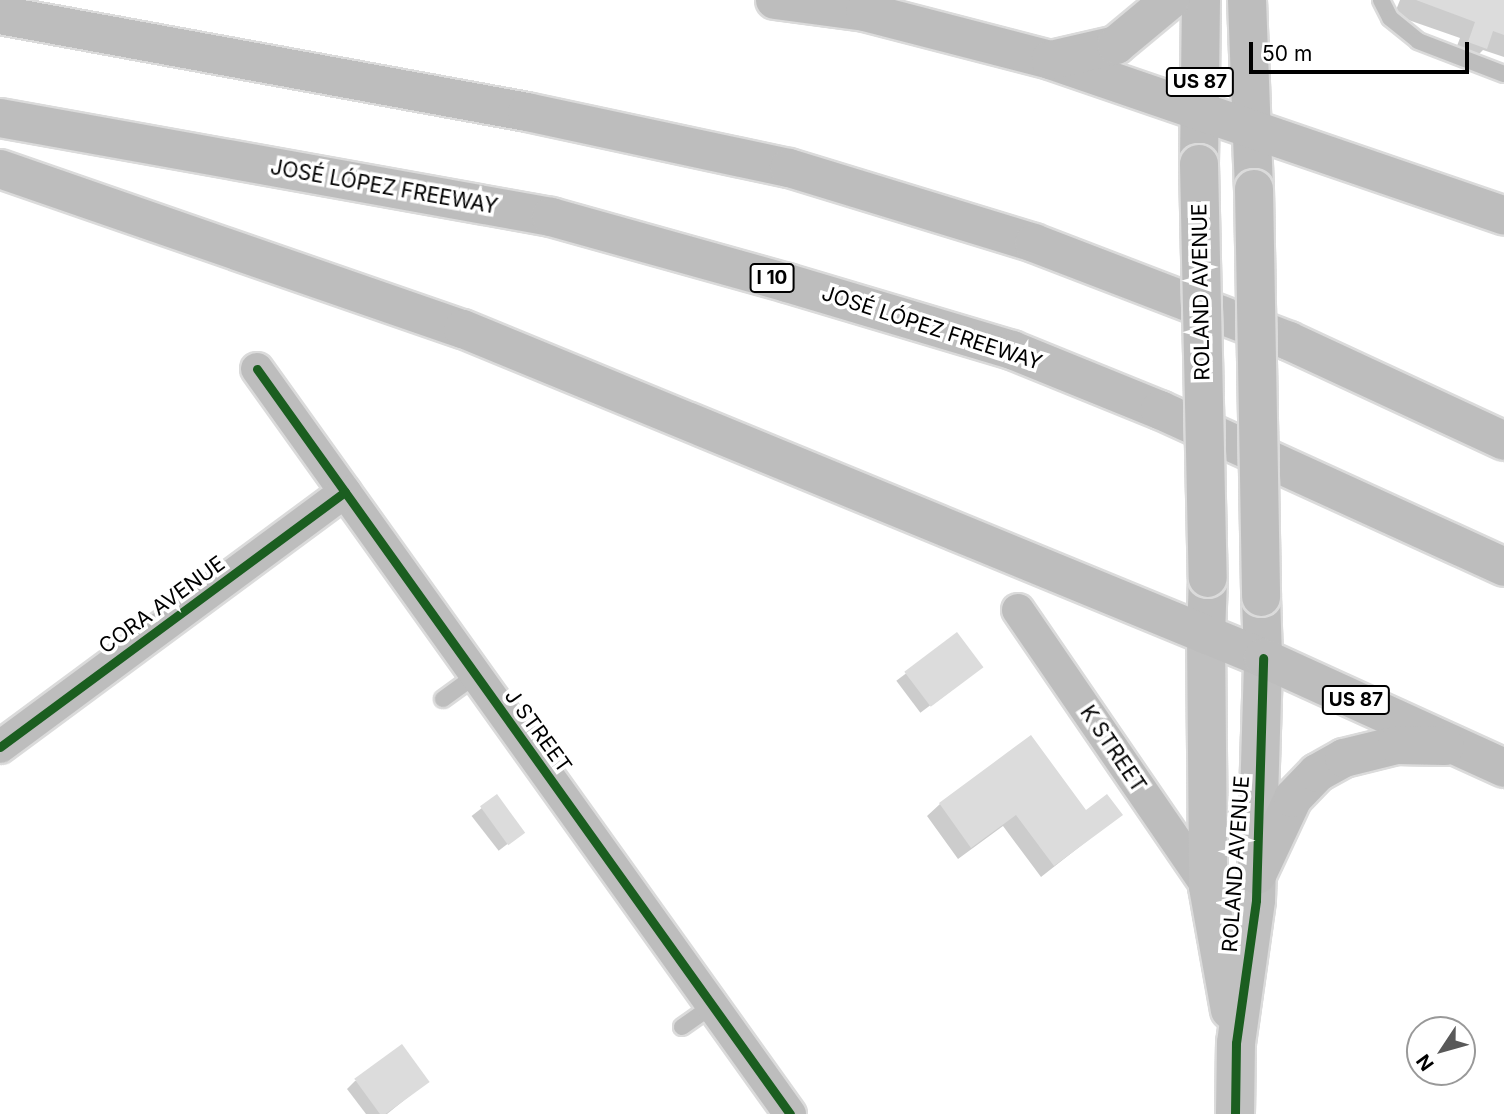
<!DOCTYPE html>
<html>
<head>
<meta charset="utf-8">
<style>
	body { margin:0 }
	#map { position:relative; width:1504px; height:1114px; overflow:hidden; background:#fff; font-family:Inter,sans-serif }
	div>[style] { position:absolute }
	.shadow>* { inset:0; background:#0003; transform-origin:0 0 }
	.building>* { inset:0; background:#dcdcdc; transform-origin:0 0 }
	.roads { filter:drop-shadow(2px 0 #dbdbdb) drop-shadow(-2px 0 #dbdbdb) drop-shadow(0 2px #dbdbdb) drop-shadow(0 -2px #dbdbdb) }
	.lane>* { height:16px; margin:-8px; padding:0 8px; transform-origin:8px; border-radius:8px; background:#bdbdbd }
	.street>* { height:32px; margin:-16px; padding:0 16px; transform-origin:16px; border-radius:16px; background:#bdbdbd }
	.secondary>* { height:38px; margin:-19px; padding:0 19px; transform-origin:19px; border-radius:19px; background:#c0c0c0 }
	.primary>* { height:38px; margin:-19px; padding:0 19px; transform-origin:19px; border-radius:19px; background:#bdbdbd }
	.highway>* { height:38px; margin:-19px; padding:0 19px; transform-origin:19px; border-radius:19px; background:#bdbdbd }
	.bridges { filter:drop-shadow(2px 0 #dbdbdb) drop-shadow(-2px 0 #dbdbdb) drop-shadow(0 2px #dbdbdb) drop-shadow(0 -2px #dbdbdb) }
	.primary-bridge>* { height:38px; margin:-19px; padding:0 19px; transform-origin:19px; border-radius:19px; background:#bdbdbd }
	.cycleway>* { height:9px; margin:-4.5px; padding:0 4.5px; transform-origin:4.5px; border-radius:4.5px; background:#1b5e20 }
	span { translate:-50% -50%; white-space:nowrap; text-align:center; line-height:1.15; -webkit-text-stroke:7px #fff; paint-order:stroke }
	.shield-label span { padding:2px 5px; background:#fff; border:2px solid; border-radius:5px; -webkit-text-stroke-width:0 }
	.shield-label { font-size:19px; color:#000; font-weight:700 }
	.street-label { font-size:21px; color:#000 }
	.north { position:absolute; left:1406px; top:1016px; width:70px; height:70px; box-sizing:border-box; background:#fff; border:2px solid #999; border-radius:50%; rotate:234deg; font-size:19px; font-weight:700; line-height:28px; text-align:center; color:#000 }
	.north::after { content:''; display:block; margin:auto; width:24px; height:32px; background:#595959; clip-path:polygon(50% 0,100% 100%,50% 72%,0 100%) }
	.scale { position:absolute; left:1249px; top:42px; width:220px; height:32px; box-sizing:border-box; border:4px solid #000; border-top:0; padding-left:9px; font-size:21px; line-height:24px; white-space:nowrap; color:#000; -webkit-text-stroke:5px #fff; paint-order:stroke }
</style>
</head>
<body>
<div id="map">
	<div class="shadow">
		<i style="clip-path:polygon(1400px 0,1504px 0,1504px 57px,1483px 50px,1468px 65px,1452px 59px,1460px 38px,1394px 15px)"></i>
		<i style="left:957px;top:635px;width:40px;height:76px;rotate:53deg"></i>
		<i style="left:496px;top:797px;width:44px;height:31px;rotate:52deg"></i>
		<i style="clip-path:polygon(940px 804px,1085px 812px,1120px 815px,1041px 877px,1003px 826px,958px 859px,927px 816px)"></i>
		<i style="clip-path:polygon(355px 1081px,428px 1081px,387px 1114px,366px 1114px,347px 1089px)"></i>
	</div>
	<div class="building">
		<i style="clip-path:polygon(1416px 0,1504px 0,1504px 35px,1493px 31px,1487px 49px,1468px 42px,1475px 22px)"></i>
		<i style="left:957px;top:632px;width:44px;height:66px;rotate:53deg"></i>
		<i style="clip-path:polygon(1031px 735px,1086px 810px,1107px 794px,1123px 815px,1054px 866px,1016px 815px,971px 848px,939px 803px)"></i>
		<i style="left:497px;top:794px;width:48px;height:21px;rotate:54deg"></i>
		<i style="left:402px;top:1044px;width:47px;height:59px;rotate:54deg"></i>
	</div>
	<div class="roads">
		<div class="lane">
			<i style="left:1381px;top:0;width:20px;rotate:63deg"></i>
			<i style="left:1390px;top:18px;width:36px;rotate:39deg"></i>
			<i style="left:1418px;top:41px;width:92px;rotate:21deg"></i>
			<i style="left:443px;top:699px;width:41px;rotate:-36deg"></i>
			<i style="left:682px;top:1027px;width:37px;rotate:-35deg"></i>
		</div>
		<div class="street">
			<i style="left:257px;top:369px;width:916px;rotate:54.42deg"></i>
			<i style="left:1018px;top:610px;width:336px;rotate:55.6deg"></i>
			<i style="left:0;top:747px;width:429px;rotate:-36.5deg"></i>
		</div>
		<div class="secondary">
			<i style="left:1206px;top:635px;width:252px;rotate:89.5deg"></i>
			<i style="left:1208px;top:887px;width:125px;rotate:79.9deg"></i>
			<i style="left:1235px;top:1114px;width:71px;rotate:-89.2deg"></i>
			<i style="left:1236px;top:1043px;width:144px;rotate:-82deg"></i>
			<i style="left:1256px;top:900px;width:242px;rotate:-88.3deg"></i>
		</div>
		<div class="primary">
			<i style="left:1247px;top:0;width:189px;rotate:87.9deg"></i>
			<i style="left:1199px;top:164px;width:164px;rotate:-89.3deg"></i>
			<i style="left:1261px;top:597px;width:61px;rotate:88.1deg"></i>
			<i style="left:1206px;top:635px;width:57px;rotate:-88deg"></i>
		</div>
		<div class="highway">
			<i style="left:775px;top:0;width:91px;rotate:7.6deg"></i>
			<i style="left:865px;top:12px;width:191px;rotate:14.5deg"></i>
			<i style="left:1050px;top:60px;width:480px;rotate:18.9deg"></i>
			<i style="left:0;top:15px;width:536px;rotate:10.43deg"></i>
			<i style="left:527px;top:112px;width:268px;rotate:12.1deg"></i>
			<i style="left:789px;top:168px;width:256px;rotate:17deg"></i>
			<i style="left:1034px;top:243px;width:273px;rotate:21deg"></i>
			<i style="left:1289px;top:341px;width:237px;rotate:24.9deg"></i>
			<i style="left:1051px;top:60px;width:67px;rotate:-13deg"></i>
			<i style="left:1116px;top:45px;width:70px;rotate:-39.8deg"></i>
			<i style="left:0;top:118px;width:560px;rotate:10.19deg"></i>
			<i style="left:551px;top:217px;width:245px;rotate:15.6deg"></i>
			<i style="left:787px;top:283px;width:235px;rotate:16.6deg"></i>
			<i style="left:1012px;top:350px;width:160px;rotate:22.1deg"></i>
			<i style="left:1160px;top:410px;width:378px;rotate:24.5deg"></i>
			<i style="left:0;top:169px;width:490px;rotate:19.1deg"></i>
			<i style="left:463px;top:329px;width:865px;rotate:22.35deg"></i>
			<i style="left:1263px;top:658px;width:265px;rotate:24.5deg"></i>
			<i style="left:1257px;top:875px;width:85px;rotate:-64.9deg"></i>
			<i style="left:1293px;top:798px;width:35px;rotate:-46deg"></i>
			<i style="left:1317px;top:773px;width:31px;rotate:-29deg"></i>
			<i style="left:1344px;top:758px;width:55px;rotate:-13.8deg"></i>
			<i style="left:1397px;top:745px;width:48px;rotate:1.2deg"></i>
		</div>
	</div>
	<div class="bridges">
		<div class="primary-bridge">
			<i style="left:1199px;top:164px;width:414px;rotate:88.8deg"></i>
			<i style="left:1254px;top:189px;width:408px;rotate:89deg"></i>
		</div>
	</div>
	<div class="cycleway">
		<i style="left:257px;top:369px;width:916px;rotate:54.42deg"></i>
		<i style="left:0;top:747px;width:429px;rotate:-36.5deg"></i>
		<i style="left:1235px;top:1114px;width:71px;rotate:-89.2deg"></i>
		<i style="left:1236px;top:1043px;width:144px;rotate:-82deg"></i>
		<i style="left:1256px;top:900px;width:242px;rotate:-88.3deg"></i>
	</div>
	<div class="shield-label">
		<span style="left:1200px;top:82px">US 87</span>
		<span style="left:772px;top:278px">I 10</span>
		<span style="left:1356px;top:700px">US 87</span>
	</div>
	<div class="street-label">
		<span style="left:384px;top:187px;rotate:10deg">JOSÉ LÓPEZ FREEWAY</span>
		<span style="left:1201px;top:292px;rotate:-91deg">ROLAND AVENUE</span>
		<span style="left:932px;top:328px;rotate:18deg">JOSÉ LÓPEZ FREEWAY</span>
		<span style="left:162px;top:605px;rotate:-36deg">CORA AVENUE</span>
		<span style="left:538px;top:731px;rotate:54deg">J STREET</span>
		<span style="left:1113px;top:749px;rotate:56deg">K STREET</span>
		<span style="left:1236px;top:864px;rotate:-86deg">ROLAND AVENUE</span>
	</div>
	<div class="north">N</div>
	<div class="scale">50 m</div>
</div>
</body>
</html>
